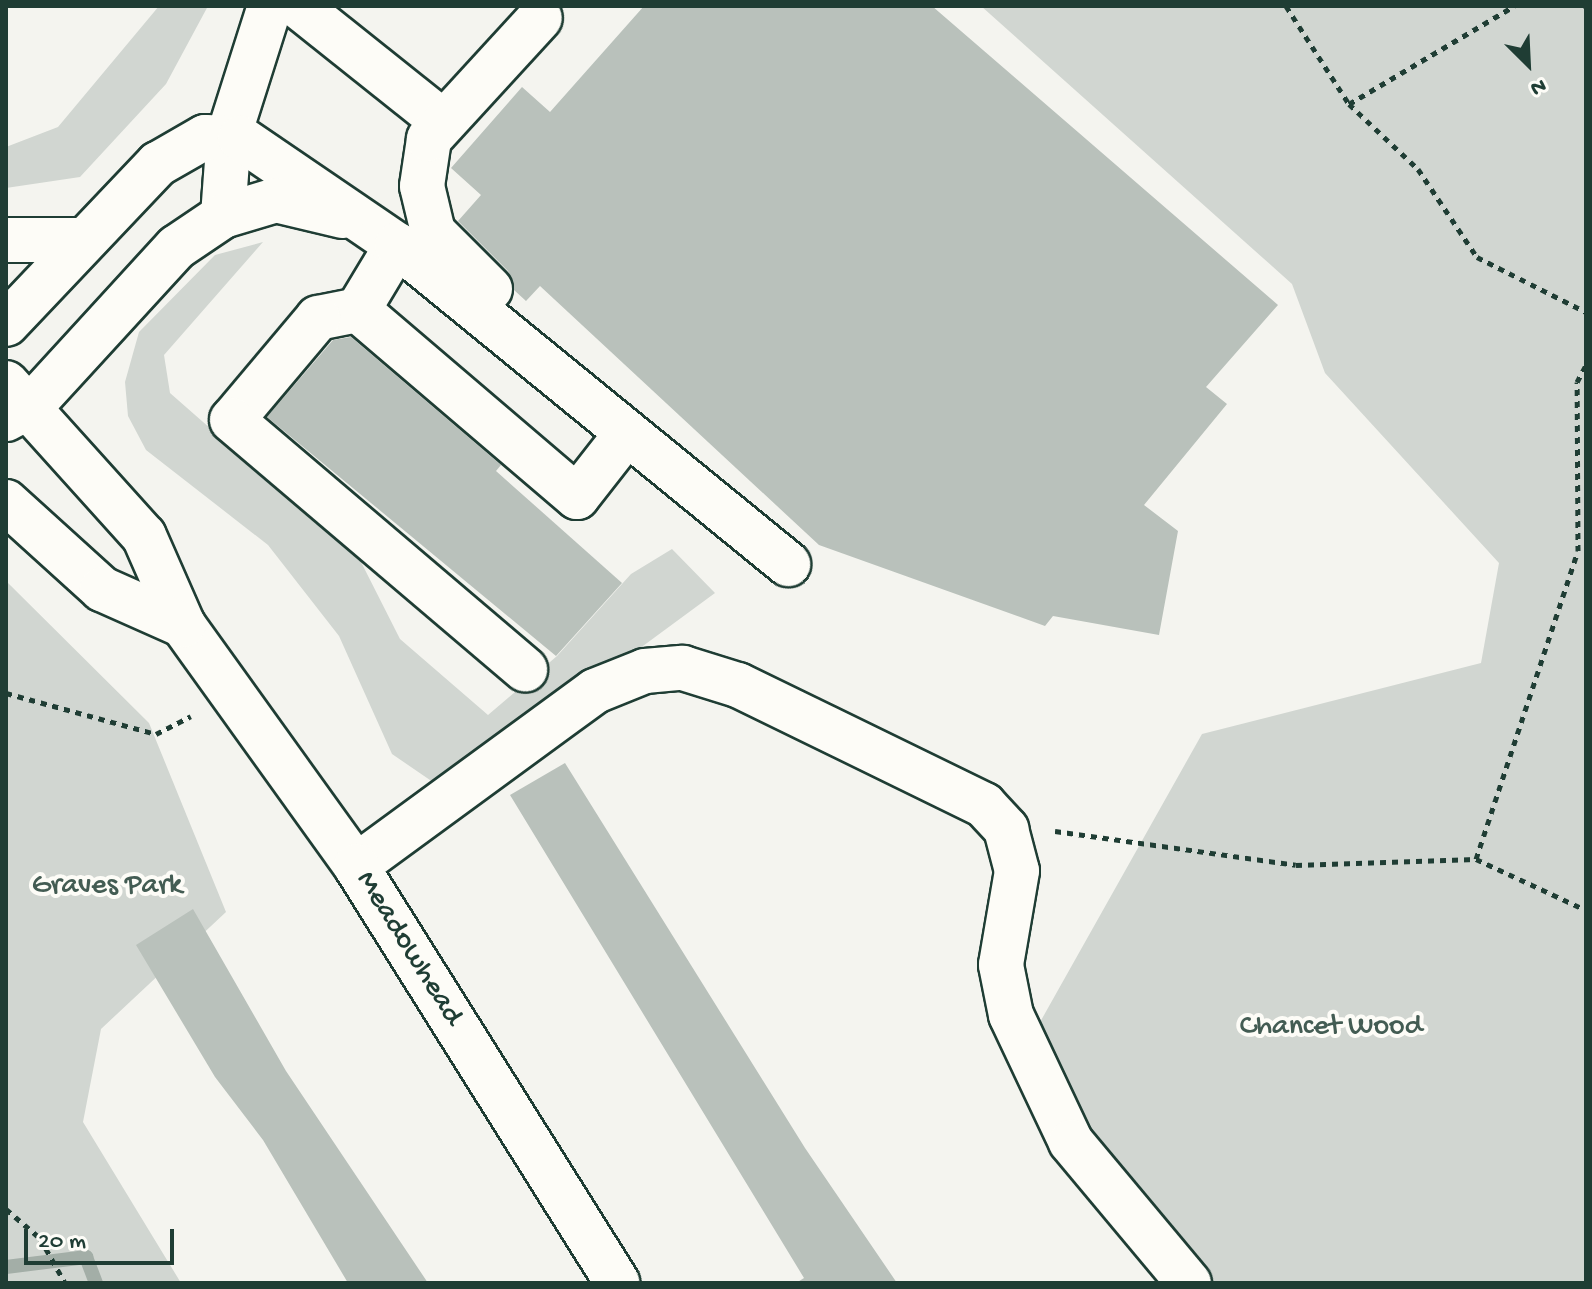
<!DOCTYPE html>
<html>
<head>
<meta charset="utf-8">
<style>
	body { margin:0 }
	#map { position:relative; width:1592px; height:1289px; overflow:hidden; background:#f4f4ef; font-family:"Gochi Hand",sans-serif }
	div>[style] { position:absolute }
	.green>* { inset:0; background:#d1d6d1 }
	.stream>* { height:14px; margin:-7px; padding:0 7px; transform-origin:7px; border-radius:7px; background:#a3aea7 }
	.building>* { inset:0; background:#b9c1bb }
	.path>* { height:5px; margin-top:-2.5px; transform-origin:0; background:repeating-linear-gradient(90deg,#1f3d34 0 6px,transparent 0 12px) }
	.roads { filter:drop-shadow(2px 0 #1f3d34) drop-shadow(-2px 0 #1f3d34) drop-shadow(0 2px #1f3d34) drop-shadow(0 -2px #1f3d34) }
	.minor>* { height:44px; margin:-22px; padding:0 22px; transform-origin:22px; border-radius:22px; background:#fdfcf7 }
	.highway>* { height:44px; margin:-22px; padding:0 22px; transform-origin:22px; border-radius:22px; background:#fdfcf7 }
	span { translate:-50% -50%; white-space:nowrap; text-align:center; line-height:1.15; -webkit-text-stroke:8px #fdfcf7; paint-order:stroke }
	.park-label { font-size:30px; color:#435c53 }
	.street-label { font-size:30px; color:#1f3d34 }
	.frame { position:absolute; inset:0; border:8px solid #1f3d34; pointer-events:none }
	.north { position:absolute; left:1488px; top:24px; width:80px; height:80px; -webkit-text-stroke:6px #fdfcf7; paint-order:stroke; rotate:156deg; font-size:22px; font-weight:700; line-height:32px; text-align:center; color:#1f3d34 }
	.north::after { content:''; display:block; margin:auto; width:28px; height:36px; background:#1f3d34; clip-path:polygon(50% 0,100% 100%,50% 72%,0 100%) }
	.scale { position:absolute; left:24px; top:1229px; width:150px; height:36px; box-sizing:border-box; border:4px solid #1f3d34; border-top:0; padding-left:10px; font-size:24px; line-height:28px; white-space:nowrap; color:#1f3d34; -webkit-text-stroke:6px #fdfcf7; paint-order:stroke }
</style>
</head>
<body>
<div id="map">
	<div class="green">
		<i style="clip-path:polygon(159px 6px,208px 6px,166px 84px,80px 177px,6px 188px,6px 147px,58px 127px)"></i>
		<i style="clip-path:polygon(981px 6px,1586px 6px,1586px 1283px,1183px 1283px,1030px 1040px,1202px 734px,1481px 663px,1499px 563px,1325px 373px,1292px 284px)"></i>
		<i style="clip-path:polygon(263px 242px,164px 355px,170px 393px,360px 560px,400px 639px,488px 715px,557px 656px,631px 574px,672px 549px,715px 593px,446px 791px,392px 754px,339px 636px,268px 545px,146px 450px,128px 416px,125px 382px,139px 332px,215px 255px)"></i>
		<i style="clip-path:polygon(6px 581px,149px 723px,226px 912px,101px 1029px,83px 1122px,181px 1283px,6px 1283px)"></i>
	</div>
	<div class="stream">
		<i style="left:6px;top:1267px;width:81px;rotate:-7.1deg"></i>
		<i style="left:86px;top:1257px;width:28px;rotate:69deg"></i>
	</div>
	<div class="building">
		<i style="clip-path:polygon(644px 6px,932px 6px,1278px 305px,1206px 387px,1227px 404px,1144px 505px,1178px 531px,1159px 635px,1053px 616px,1045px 626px,819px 545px,540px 286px,526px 301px,514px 290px,508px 271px,458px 221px,481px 195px,451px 168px,522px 87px,550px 112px)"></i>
		<i style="clip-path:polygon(351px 337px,501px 465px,496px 471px,622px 583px,556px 656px,267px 417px,333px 340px)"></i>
		<i style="clip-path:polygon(565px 763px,805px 1148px,897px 1283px,796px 1283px,804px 1278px,510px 795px)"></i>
		<i style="clip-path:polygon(193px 909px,286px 1071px,428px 1283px,348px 1283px,263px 1140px,215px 1077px,136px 945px)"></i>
	</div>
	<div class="path">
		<i style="left:1286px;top:6px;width:117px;rotate:57.3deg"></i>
		<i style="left:1349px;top:104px;width:95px;rotate:43.3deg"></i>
		<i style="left:1418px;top:169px;width:106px;rotate:56.2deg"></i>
		<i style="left:1477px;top:257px;width:122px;rotate:26.8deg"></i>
		<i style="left:1585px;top:6px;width:1px;rotate:45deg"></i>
		<i style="left:1349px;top:104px;width:192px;rotate:-30.7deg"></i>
		<i style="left:6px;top:693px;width:156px;rotate:15.3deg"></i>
		<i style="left:156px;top:734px;width:39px;rotate:-27deg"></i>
		<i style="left:1055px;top:831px;width:243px;rotate:8deg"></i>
		<i style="left:1296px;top:865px;width:180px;rotate:-1.9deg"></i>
		<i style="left:1476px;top:859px;width:121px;rotate:24.9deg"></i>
		<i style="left:1476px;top:859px;width:324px;rotate:-71.7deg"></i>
		<i style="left:1578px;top:551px;width:169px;rotate:-90.3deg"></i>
		<i style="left:1577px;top:382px;width:19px;rotate:-62deg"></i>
		<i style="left:6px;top:1209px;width:45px;rotate:40.5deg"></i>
		<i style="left:40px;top:1238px;width:51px;rotate:60.9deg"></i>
	</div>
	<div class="roads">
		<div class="minor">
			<i style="left:298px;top:6px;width:183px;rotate:38.6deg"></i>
			<i style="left:223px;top:216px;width:81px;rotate:-85.8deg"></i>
			<i style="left:229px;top:135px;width:135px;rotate:-72.4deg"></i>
			<i style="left:6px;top:240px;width:75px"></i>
			<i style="left:397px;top:245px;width:76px;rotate:121deg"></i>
			<i style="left:358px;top:310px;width:288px;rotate:40.5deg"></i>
			<i style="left:577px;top:497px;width:81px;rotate:-52deg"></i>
			<i style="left:490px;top:289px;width:81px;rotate:-135deg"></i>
			<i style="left:433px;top:232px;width:47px;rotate:-103.4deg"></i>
			<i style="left:422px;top:186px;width:48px;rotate:-81.5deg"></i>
			<i style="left:429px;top:139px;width:164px;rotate:-47.5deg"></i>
			<i style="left:358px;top:310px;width:41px;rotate:168.7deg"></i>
			<i style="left:318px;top:318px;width:133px;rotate:130.1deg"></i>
			<i style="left:232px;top:420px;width:385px;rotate:40.4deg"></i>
			<i style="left:6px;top:324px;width:221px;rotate:-46.5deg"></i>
			<i style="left:158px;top:164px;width:54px;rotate:-29.9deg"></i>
			<i style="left:205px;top:137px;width:35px;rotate:2deg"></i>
			<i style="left:240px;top:138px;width:190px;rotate:34.3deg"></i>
			<i style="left:397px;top:245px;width:505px;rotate:39.21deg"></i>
			<i style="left:6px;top:419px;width:30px;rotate:-28deg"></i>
			<i style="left:32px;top:405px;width:214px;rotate:-47.5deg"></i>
			<i style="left:177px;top:247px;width:55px;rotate:-34deg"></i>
			<i style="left:223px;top:216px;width:55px;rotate:-16.8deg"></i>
			<i style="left:276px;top:200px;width:68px;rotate:13.6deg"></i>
			<i style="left:356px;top:866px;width:296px;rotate:-36.2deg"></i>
			<i style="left:595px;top:691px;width:54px;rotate:-21.8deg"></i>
			<i style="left:645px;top:671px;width:38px;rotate:-5deg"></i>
			<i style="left:683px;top:668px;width:58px;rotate:17.2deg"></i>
			<i style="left:738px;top:685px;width:274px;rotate:26deg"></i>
			<i style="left:984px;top:805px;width:33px;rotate:47deg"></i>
			<i style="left:1006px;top:829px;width:43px;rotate:75.3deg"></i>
			<i style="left:1017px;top:871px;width:95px;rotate:99.7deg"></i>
			<i style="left:1001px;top:965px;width:51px;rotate:78.7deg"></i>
			<i style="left:1011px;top:1015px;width:140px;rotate:64.7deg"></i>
			<i style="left:1071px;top:1142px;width:184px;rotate:50.1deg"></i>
		</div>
		<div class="highway">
			<i style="left:6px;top:383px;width:206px;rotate:48deg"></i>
			<i style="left:144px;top:536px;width:97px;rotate:66.3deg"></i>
			<i style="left:183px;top:625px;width:297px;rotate:54.3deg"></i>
			<i style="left:356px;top:866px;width:492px;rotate:57.9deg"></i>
			<i style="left:6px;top:502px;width:130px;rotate:42.2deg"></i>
			<i style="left:102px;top:589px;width:89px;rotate:24deg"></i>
		</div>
	</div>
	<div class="park-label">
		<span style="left:107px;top:887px">Graves Park</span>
		<span style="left:1331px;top:1028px">Chancet Wood</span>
	</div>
	<div class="street-label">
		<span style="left:408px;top:949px;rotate:58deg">Meadowhead</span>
	</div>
	<div class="frame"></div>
	<div class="north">N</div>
	<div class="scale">20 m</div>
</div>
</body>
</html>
